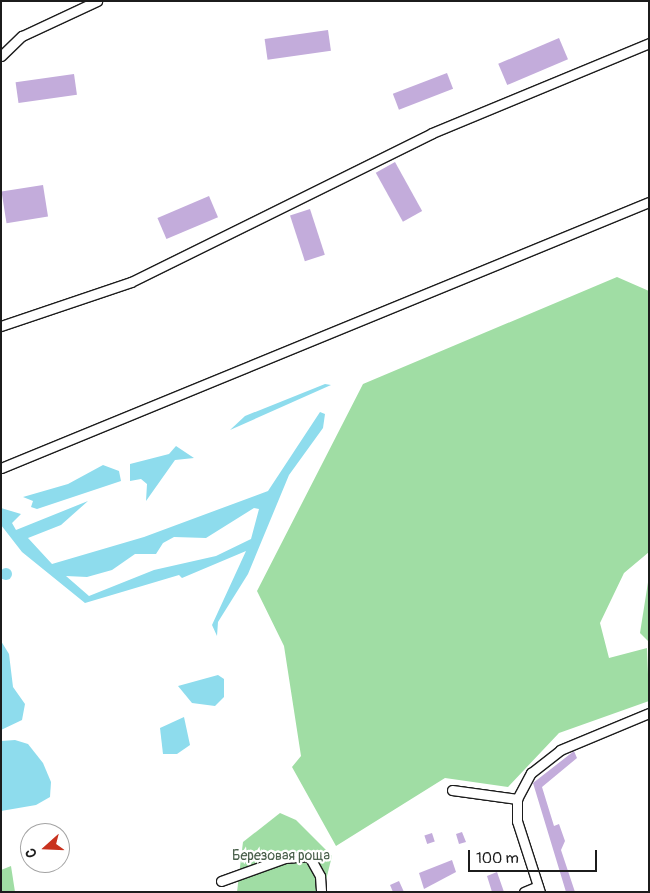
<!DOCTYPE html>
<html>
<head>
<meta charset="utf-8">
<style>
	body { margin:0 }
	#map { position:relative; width:650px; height:893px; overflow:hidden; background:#fff; font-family:Pangolin,sans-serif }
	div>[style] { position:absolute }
	.green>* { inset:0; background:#a0dda4 }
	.water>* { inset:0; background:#8edced }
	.round { border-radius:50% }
	.building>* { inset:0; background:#c3acdb; transform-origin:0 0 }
	.roads { filter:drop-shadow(1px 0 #1c1c1c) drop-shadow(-1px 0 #1c1c1c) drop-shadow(0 1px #1c1c1c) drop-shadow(0 -1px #1c1c1c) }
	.minor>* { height:9px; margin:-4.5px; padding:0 4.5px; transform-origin:4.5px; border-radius:4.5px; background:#fff }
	span { translate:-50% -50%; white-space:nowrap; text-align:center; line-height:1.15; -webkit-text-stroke:4.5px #fff; paint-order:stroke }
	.park-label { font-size:14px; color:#4a604c }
	.frame { position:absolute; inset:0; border:2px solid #1c1c1c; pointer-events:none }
	.north { position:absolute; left:20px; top:823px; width:50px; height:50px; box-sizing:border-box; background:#fff; border:1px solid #a4a4a4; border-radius:50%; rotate:250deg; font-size:14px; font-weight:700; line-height:20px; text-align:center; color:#1c1c1c }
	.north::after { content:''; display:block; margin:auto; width:18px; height:22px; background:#c8321e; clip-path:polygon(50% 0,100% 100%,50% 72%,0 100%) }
	.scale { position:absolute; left:468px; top:850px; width:129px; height:22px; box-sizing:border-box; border:2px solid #1c1c1c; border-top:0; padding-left:6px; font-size:15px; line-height:18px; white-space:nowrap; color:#1c1c1c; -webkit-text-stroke:4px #fff; paint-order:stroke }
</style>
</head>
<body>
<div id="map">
	<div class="green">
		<i style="clip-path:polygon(617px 277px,649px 291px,649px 552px,624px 573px,600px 623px,609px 658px,647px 648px,649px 701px,559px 733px,508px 787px,445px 778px,336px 846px,292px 767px,301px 756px,284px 646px,257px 591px,363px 384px)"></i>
		<i style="clip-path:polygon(649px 576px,649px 642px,640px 633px)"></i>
		<i style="clip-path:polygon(280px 813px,296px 820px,332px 856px,323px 892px,237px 892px,243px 842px)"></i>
		<i style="clip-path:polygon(11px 866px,15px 892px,1px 892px,1px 870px)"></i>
	</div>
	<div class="water">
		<i style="clip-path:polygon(325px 384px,331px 385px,230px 430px,245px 416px)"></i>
		<i style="clip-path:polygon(evenodd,320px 412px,325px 414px,323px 428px,289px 475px,248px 574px,218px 622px,217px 636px,212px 625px,246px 551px,182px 578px,179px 575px,85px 603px,22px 552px,1px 525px,1px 508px,21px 514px,12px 523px,16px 530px,88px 501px,61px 525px,28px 538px,52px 564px,144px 537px,268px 491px,320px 412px,254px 508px,259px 509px,251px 539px,216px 556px,154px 570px,89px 596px,66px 576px,87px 577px,112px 570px,135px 554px,156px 554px,163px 543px,174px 537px,206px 538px,254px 508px)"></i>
		<i style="clip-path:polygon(176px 446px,194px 458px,175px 460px,146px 501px,147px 484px,141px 479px,130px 481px,130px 464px,169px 454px)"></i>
		<i style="clip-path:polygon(103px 465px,119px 471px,121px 481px,37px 509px,31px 507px,33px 501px,23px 497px,68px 484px)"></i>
		<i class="round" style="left:0;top:568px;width:12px;height:12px"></i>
		<i style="clip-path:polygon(1px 641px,9px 654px,13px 687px,25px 704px,22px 720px,1px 730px)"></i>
		<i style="clip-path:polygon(218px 675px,224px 679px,224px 697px,215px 706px,192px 703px,178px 686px)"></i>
		<i style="clip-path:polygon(184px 717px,190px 745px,177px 754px,163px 754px,160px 728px)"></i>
		<i style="clip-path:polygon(15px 740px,28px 744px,43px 763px,51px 782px,50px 797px,36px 805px,1px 811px,1px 741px)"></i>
	</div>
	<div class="building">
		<i style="left:328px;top:30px;width:21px;height:64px;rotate:82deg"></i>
		<i style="left:559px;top:38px;width:23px;height:66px;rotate:67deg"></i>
		<i style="left:447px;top:73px;width:17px;height:58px;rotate:69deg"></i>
		<i style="left:74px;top:74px;width:21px;height:59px;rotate:82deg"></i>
		<i style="left:395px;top:162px;width:56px;height:22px;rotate:61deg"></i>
		<i style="left:43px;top:185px;width:32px;height:42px;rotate:81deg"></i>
		<i style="left:209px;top:196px;width:23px;height:56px;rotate:67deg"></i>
		<i style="left:310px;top:209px;width:48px;height:21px;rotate:72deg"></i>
		<i style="clip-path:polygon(574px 751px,577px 758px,542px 787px,554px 826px,559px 824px,565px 841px,561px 850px,575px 892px,566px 892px,533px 783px)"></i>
		<i style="clip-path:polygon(462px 832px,466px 842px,459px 844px,456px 834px)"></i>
		<i style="left:432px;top:833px;width:9px;height:8px;rotate:72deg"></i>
		<i style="clip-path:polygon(452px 860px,456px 872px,424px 889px,419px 873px)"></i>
		<i style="clip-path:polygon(497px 872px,504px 892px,492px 892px,487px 876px)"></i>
		<i style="clip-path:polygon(399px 881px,404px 892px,393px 892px,390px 885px)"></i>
	</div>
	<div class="roads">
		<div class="minor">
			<i style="left:1px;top:56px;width:29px;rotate:-44deg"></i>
			<i style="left:22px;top:36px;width:83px;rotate:-25deg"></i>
			<i style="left:1px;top:326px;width:137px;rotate:-18.7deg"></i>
			<i style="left:131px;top:282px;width:336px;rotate:-26.3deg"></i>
			<i style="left:432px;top:133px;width:235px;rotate:-22.5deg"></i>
			<i style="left:1px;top:468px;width:700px;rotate:-22.32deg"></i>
			<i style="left:452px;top:790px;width:66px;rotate:7.9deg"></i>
			<i style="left:517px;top:799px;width:30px;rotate:-62deg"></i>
			<i style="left:531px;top:773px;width:37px;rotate:-38deg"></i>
			<i style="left:560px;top:750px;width:96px;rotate:-22.6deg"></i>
			<i style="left:517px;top:799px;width:22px;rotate:90deg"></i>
			<i style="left:517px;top:821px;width:75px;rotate:72.1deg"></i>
			<i style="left:221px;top:881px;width:68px;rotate:-19.8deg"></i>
			<i style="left:285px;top:858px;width:24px;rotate:-5deg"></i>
			<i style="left:309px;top:856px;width:23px;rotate:61deg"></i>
			<i style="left:320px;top:876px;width:16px;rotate:86deg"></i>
			<i style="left:524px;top:892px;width:15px;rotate:-23deg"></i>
		</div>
	</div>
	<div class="park-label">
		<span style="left:281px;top:856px">Березовая роща</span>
	</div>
	<div class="frame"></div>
	<div class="north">С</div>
	<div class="scale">100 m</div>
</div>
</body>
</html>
